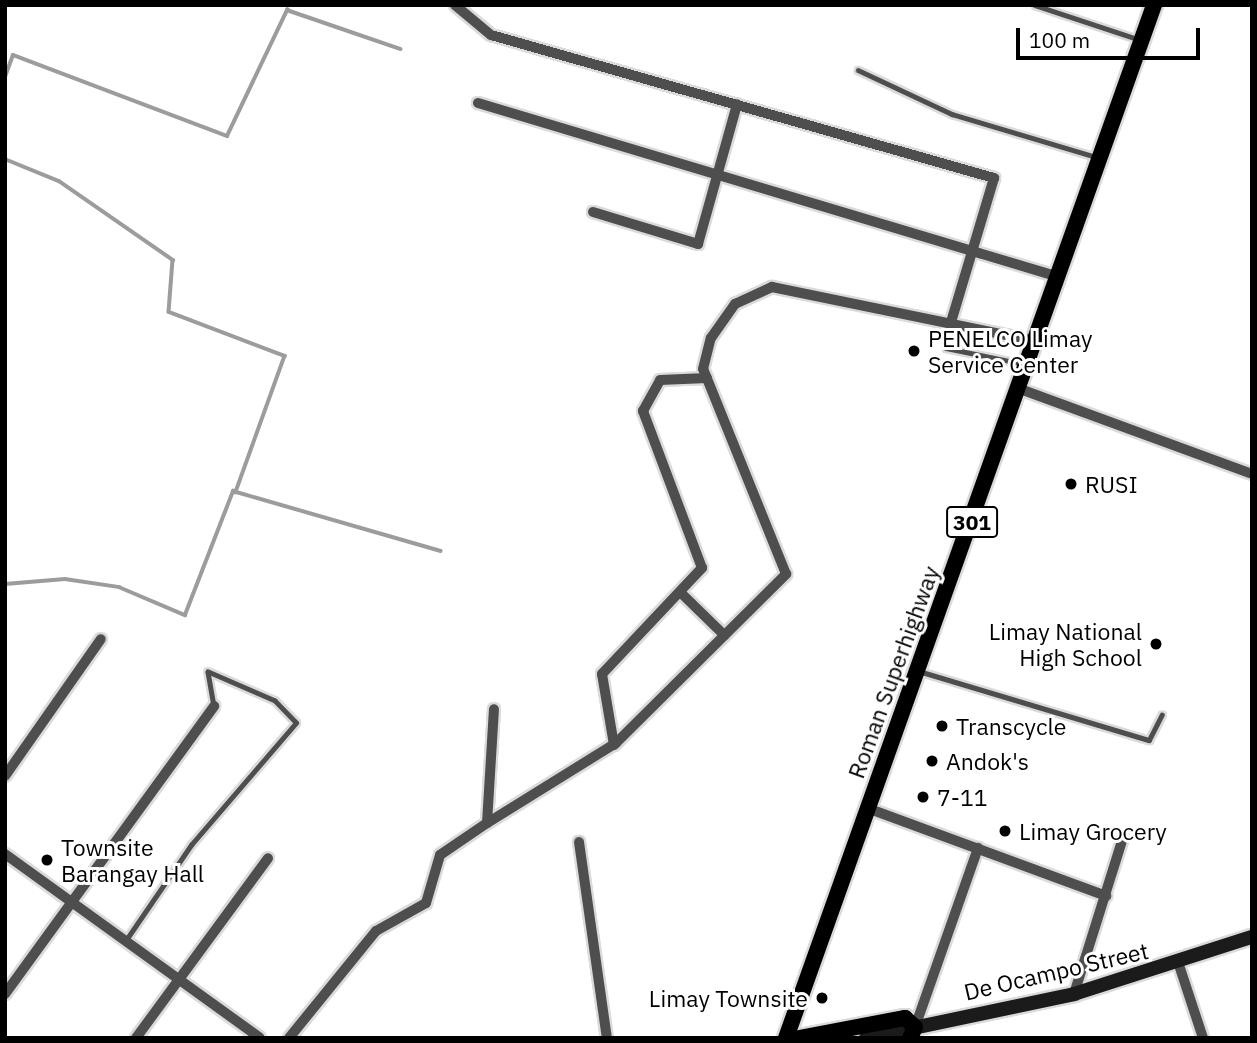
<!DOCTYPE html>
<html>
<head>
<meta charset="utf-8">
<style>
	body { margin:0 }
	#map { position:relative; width:1257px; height:1043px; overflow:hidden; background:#fff; font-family:"IBM Plex Sans",sans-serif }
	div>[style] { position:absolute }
	.stream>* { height:3.5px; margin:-1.75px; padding:0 1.75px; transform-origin:1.75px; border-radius:1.75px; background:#9c9c9c }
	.roads { filter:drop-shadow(2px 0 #dbdbdb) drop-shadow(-2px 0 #dbdbdb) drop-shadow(0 2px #dbdbdb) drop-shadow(0 -2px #dbdbdb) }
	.lane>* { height:4.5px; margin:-2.25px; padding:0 2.25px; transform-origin:2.25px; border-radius:2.25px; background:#4e4e4e }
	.street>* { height:10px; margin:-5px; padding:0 5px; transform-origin:5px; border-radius:5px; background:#4e4e4e }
	.secondary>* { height:14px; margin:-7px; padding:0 7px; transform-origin:7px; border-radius:7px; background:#1b1b1b }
	.primary>* { height:16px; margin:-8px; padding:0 8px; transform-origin:8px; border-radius:8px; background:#000 }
	.dots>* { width:19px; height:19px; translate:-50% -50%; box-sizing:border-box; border:4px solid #fff; border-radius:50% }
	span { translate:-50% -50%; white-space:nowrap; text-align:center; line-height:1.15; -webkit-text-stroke:6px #fff; paint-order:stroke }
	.shield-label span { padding:2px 5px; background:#fff; border:2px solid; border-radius:5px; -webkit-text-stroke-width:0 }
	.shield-label { font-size:21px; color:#000; font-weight:700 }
	.poi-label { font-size:23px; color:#000 }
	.left { translate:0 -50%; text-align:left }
	.right { translate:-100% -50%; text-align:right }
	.street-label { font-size:23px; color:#000 }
	.frame { position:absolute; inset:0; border:7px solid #000; pointer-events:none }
	.scale { position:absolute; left:1016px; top:28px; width:184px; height:32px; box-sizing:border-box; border:4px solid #000; border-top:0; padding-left:9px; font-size:21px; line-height:24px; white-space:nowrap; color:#000; -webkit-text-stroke:5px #fff; paint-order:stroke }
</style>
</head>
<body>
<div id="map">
	<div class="stream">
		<i style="left:5px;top:77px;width:23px;rotate:-70deg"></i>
		<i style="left:13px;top:55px;width:229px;rotate:20.7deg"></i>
		<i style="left:227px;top:136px;width:140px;rotate:-64.5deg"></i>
		<i style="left:287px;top:10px;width:120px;rotate:18.9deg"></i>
		<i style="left:5px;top:159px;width:58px;rotate:22.2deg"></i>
		<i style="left:59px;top:181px;width:139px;rotate:34.7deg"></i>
		<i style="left:173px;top:260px;width:52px;rotate:94.4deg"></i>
		<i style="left:169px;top:312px;width:124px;rotate:20.8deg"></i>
		<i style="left:285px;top:356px;width:145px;rotate:109.8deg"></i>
		<i style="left:5px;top:584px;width:60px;rotate:-4.8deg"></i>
		<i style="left:65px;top:579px;width:55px;rotate:8.4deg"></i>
		<i style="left:119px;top:587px;width:72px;rotate:23deg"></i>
		<i style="left:185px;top:615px;width:133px;rotate:-68.8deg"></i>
		<i style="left:233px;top:491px;width:216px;rotate:16.1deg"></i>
	</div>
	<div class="roads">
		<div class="lane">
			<i style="left:1035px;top:5px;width:108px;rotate:18.3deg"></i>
			<i style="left:858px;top:70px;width:104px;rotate:25.1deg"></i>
			<i style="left:952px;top:114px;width:150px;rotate:16.6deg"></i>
			<i style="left:946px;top:348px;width:80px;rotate:11.6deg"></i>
			<i style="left:922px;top:672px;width:237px;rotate:16.7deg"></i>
			<i style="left:1149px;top:740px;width:28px;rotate:-63deg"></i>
			<i style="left:126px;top:940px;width:115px;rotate:-55.6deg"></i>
			<i style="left:191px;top:845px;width:161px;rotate:-49.3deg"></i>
			<i style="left:296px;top:723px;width:30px;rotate:-134deg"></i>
			<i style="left:275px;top:701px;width:73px;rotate:-156.6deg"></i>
			<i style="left:208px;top:672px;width:35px;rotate:80deg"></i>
		</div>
		<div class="street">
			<i style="left:455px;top:5px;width:47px;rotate:39.8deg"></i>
			<i style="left:491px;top:35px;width:523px;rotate:15.87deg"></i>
			<i style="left:994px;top:178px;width:150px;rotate:106.6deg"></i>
			<i style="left:478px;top:103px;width:606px;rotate:16.67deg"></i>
			<i style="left:593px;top:212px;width:110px;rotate:16.9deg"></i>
			<i style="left:698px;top:244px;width:145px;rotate:-74.4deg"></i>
			<i style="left:1020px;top:389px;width:247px;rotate:20.1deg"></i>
			<i style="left:680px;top:592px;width:62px;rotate:44.3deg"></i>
			<i style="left:614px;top:745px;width:72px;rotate:-99.6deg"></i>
			<i style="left:602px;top:674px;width:146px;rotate:-46.7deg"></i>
			<i style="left:702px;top:568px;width:168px;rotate:-110.6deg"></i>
			<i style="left:643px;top:411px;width:35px;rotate:-61deg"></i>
			<i style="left:660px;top:380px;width:47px;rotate:-2.4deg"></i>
			<i style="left:5px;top:776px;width:167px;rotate:-55deg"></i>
			<i style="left:867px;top:808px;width:255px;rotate:20.2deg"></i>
			<i style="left:487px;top:823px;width:152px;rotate:-31.8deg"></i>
			<i style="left:616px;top:743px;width:240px;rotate:-44.8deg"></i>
			<i style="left:786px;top:574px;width:221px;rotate:-112deg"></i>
			<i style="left:703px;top:369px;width:32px;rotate:-76deg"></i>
			<i style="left:711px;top:338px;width:42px;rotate:-54.8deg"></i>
			<i style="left:735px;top:304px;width:41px;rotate:-24.7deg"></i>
			<i style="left:772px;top:287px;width:269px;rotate:11.6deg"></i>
			<i style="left:579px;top:842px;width:198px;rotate:81.9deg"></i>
			<i style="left:5px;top:854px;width:314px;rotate:35.8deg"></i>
			<i style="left:1179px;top:965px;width:77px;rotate:71.8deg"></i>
			<i style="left:5px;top:994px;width:356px;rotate:-54deg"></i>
			<i style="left:1074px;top:994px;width:164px;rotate:-72.6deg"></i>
			<i style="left:915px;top:1027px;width:190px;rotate:-70.6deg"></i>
			<i style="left:136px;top:1038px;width:223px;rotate:-53.7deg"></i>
			<i style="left:289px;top:1038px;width:138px;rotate:-50.9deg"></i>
			<i style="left:376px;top:931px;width:57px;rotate:-29.2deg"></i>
			<i style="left:426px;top:903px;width:50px;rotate:-73.7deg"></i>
			<i style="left:440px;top:855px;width:57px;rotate:-34.2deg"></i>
			<i style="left:487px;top:823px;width:114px;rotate:-86.5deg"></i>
		</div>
		<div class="secondary">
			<i style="left:866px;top:1038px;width:213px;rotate:-11.9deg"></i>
			<i style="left:1074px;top:994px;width:187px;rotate:-17.8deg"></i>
		</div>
		<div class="primary">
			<i style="left:786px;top:1038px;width:1097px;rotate:-70.39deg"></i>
			<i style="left:799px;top:1038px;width:108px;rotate:-10.7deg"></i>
			<i style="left:905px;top:1018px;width:13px;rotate:42deg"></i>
			<i style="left:915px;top:1027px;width:12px;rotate:114deg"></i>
		</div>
	</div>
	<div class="dots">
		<i style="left:914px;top:351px;background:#000"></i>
		<i style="left:1071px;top:484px;background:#000"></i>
		<i style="left:1156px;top:644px;background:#000"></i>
		<i style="left:942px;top:726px;background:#000"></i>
		<i style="left:932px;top:761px;background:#000"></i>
		<i style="left:923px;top:797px;background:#000"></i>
		<i style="left:1005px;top:831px;background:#000"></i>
		<i style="left:47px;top:860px;background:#000"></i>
		<i style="left:822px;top:998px;background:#000"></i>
	</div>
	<div class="shield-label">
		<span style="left:972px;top:522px">301</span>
	</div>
	<div class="poi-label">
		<span class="left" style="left:928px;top:351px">PENELCO Limay<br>Service Center</span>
		<span class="left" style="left:1085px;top:484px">RUSI</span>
		<span class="right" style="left:1142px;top:644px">Limay National<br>High School</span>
		<span class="left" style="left:956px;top:726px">Transcycle</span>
		<span class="left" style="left:946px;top:761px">Andok's</span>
		<span class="left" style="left:937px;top:797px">7-11</span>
		<span class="left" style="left:1019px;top:831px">Limay Grocery</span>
		<span class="left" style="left:61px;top:860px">Townsite<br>Barangay Hall</span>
		<span class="right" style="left:808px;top:998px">Limay Townsite</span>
	</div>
	<div class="street-label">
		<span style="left:893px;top:672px;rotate:-70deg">Roman Superhighway</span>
		<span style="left:1056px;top:971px;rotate:-13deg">De Ocampo Street</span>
	</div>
	<div class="frame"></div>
	<div class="scale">100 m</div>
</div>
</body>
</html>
